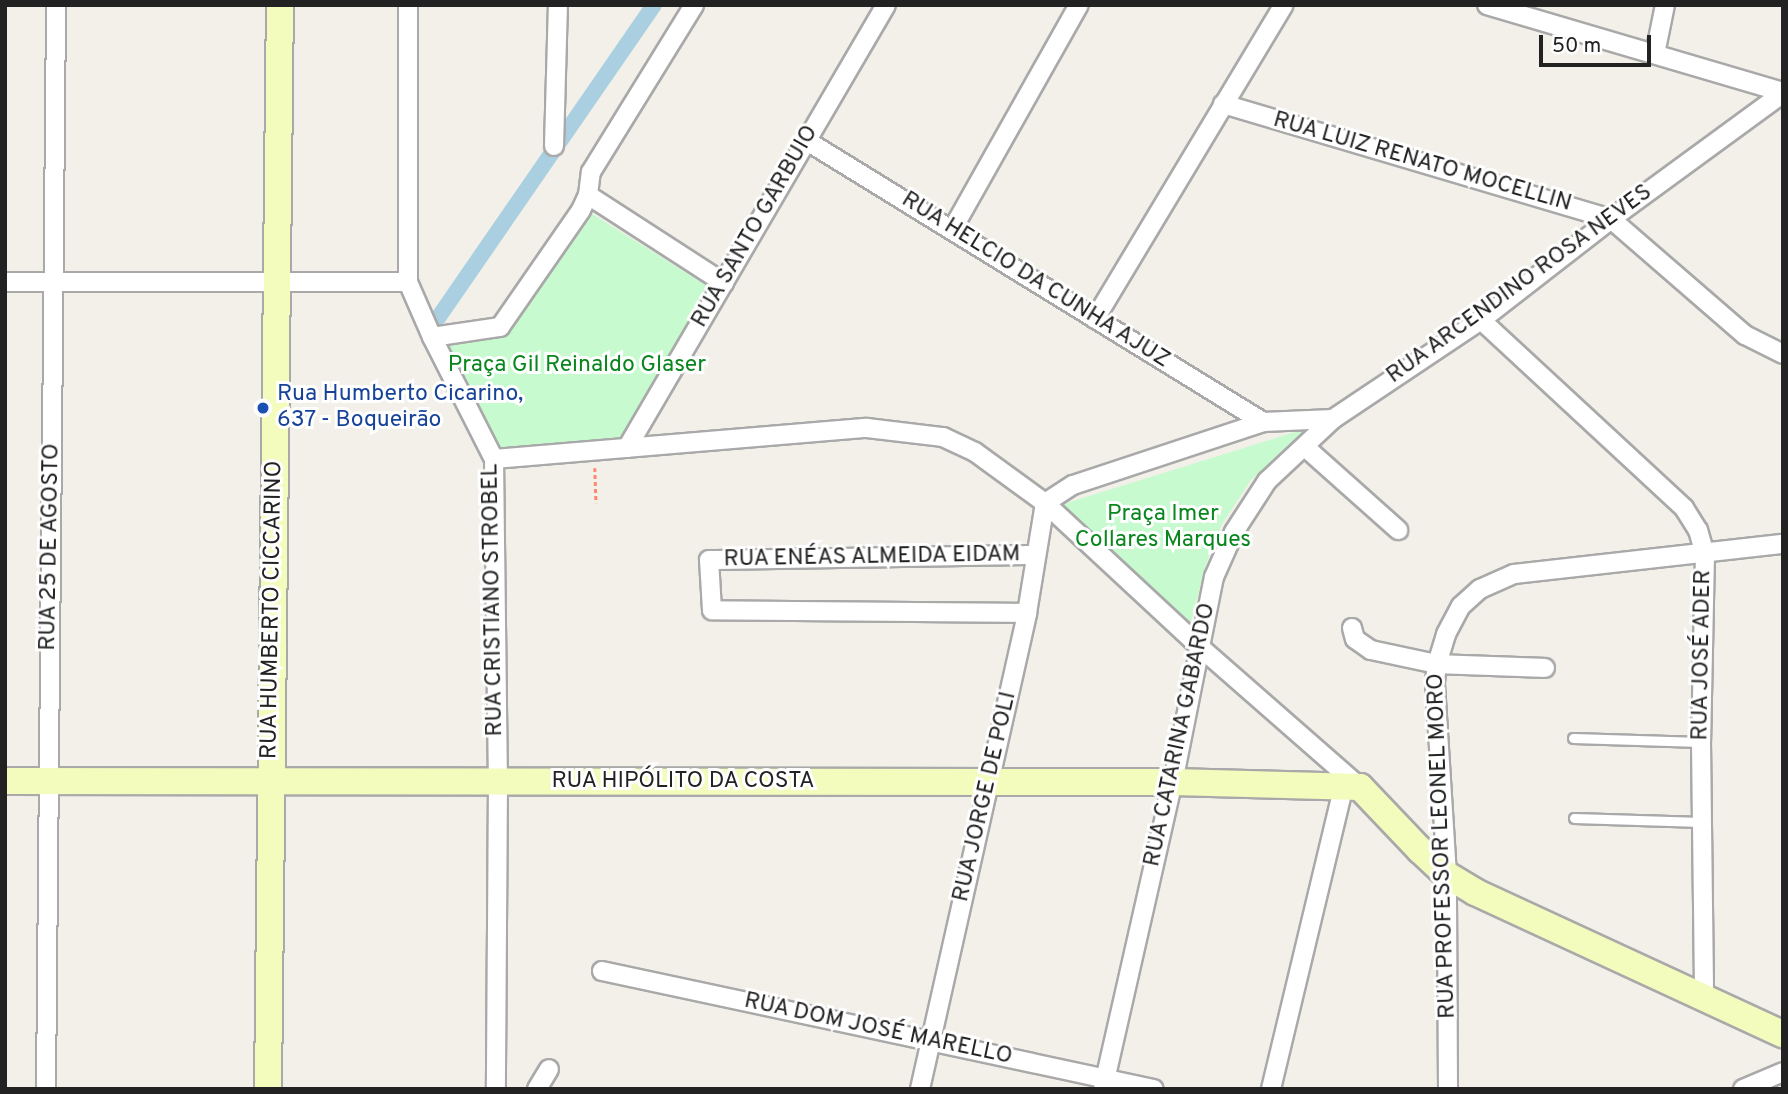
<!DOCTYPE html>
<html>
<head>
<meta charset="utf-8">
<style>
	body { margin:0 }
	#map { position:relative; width:1788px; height:1094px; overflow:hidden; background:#f2f0e9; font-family:Overpass,sans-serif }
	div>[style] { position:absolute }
	.park>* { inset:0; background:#c7fbcf }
	.canal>* { height:16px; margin:-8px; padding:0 8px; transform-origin:8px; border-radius:8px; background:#a9cfe0 }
	.path>* { height:2.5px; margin-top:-1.25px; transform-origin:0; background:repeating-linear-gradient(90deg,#fd886f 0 3.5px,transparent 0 7px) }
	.roads { filter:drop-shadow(2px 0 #a9a9a9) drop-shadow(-2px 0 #a9a9a9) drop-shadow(0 2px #a9a9a9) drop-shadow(0 -2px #a9a9a9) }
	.lane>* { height:9px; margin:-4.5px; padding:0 4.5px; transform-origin:4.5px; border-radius:4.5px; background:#fff }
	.street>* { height:18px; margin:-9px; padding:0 9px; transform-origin:9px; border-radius:9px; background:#fff }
	.secondary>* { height:26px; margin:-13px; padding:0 13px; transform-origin:13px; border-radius:13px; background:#f3fbbd }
	.dots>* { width:19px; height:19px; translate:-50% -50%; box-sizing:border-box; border:4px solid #fff; border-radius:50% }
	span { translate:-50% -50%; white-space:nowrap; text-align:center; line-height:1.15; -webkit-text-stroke:6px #fff; paint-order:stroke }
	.street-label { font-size:23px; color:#222 }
	.park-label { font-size:23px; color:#09861d }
	.transit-label { font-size:23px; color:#164399 }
	.left { translate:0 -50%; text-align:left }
	.frame { position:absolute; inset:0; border:7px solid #222; pointer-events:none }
	.scale { position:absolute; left:1539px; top:35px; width:112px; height:32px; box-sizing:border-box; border:4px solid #222; border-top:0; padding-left:9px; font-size:21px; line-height:24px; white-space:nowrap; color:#222; -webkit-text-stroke:5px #fff; paint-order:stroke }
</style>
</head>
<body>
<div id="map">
	<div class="park">
		<i style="clip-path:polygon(586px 210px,712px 289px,622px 440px,504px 453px,444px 345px,505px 336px)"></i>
		<i style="clip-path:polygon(1305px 429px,1251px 480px,1222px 524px,1206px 564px,1190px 626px,1057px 506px)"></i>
	</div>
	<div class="canal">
		<i style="left:438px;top:318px;width:380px;rotate:-55.4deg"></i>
	</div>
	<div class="path">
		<i style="left:595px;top:468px;width:35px;rotate:88deg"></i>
	</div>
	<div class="roads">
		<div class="lane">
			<i style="left:1573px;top:738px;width:128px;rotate:1.8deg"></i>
			<i style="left:1574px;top:818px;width:128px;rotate:1.8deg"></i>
		</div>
		<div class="street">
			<i style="left:408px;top:5px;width:277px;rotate:90deg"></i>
			<i style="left:408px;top:282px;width:60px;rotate:66.4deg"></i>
			<i style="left:432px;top:337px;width:137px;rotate:63.1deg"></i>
			<i style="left:494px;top:459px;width:323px;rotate:89.3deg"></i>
			<i style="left:498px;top:782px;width:307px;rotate:90.4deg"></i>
			<i style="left:1487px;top:5px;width:309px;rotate:16.4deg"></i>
			<i style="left:1655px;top:54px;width:50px;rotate:-78.5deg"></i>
			<i style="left:1223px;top:104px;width:405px;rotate:16.5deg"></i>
			<i style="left:1611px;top:219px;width:177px;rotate:40.9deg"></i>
			<i style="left:1745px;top:335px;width:42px;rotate:26.6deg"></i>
			<i style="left:807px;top:141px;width:536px;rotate:31.64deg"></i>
			<i style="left:554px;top:146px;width:141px;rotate:-88.4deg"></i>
			<i style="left:588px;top:195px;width:162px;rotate:32.9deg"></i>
			<i style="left:952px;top:230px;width:258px;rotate:-60.6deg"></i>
			<i style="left:5px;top:282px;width:403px"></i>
			<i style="left:1095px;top:319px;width:366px;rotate:-59deg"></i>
			<i style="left:1481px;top:320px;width:277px;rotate:42.8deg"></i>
			<i style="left:1684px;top:508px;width:26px;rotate:58deg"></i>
			<i style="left:1698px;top:530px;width:25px;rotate:74deg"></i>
			<i style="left:1705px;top:554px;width:188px;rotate:91.2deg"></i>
			<i style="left:1701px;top:742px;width:259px;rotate:89.3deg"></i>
			<i style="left:432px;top:337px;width:69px;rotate:-8.4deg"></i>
			<i style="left:500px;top:327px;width:142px;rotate:-55.3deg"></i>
			<i style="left:581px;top:210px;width:17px;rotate:-65deg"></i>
			<i style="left:588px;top:195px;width:23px;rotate:-83deg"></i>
			<i style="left:591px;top:172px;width:196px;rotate:-58.3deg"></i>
			<i style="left:1305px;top:447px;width:125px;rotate:41.7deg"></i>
			<i style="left:627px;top:448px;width:513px;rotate:-59.69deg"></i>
			<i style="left:494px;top:459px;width:374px;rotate:-4.8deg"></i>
			<i style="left:867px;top:428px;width:77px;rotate:6.8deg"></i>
			<i style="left:943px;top:437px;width:35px;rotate:25deg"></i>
			<i style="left:975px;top:452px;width:87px;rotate:36.1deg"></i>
			<i style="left:1045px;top:503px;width:213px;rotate:42.9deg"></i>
			<i style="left:1201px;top:648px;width:211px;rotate:41.2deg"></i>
			<i style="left:1027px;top:613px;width:315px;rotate:-179.5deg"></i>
			<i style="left:712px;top:610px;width:50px;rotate:-93.4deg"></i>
			<i style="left:709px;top:560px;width:325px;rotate:-0.9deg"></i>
			<i style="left:1352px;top:628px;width:11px;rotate:75deg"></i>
			<i style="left:1355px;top:639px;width:19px;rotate:35deg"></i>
			<i style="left:1371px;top:650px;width:67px;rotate:12deg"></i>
			<i style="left:1437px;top:664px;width:108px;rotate:2.1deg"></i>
			<i style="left:602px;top:971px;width:564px;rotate:12.07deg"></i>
			<i style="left:46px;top:1089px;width:1084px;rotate:-89.47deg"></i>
			<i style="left:537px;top:1089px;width:23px;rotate:-59deg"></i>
			<i style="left:920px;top:1089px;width:488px;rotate:-77.3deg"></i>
			<i style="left:1027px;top:613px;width:111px;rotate:-80.7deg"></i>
			<i style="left:1045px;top:503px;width:33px;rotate:-33deg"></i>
			<i style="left:1073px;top:485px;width:200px;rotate:-18.3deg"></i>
			<i style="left:1263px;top:422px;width:70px;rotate:-2.5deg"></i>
			<i style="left:1333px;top:419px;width:178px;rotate:-33.8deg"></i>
			<i style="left:1481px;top:320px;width:165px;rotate:-37.8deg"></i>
			<i style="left:1611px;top:219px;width:213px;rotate:-36.2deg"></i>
			<i style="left:1103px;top:1089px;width:315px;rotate:-77.2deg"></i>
			<i style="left:1173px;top:782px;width:209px;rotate:-78.7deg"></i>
			<i style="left:1214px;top:577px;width:49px;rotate:-66deg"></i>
			<i style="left:1234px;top:532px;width:61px;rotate:-57.1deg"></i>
			<i style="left:1267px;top:481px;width:91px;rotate:-43.2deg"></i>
			<i style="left:1271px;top:1089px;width:312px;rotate:-76.5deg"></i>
			<i style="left:1448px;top:1089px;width:214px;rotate:-90.3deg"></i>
			<i style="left:1447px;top:875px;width:193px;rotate:-93.6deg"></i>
			<i style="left:1435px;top:682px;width:18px;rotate:-84deg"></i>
			<i style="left:1437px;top:664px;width:31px;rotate:-73deg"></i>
			<i style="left:1446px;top:634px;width:32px;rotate:-62deg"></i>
			<i style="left:1461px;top:606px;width:25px;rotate:-42deg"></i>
			<i style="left:1480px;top:589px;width:37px;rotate:-24deg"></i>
			<i style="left:1514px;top:574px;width:271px;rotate:-6.4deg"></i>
			<i style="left:1743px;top:1089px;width:43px;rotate:-23deg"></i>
		</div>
		<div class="secondary">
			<i style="left:5px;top:781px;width:1168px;rotate:0.05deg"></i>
			<i style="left:1173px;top:782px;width:187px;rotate:1.5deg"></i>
			<i style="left:1360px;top:787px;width:87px;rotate:46.4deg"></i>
			<i style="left:1420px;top:850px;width:37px;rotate:43deg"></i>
			<i style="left:1447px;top:875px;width:33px;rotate:31deg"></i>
			<i style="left:1475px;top:892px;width:339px;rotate:24.8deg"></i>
			<i style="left:268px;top:1089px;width:1084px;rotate:-89.37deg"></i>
		</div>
	</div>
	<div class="dots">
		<i style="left:263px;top:408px;background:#1a4fb4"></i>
	</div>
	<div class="street-label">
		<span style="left:1422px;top:163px;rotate:16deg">RUA LUIZ RENATO MOCELLIN</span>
		<span style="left:756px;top:227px;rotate:-60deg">RUA SANTO GARBUIO</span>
		<span style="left:1035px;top:281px;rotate:32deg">RUA HELCIO DA CUNHA AJUZ</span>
		<span style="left:1520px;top:285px;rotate:-36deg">RUA ARCENDINO ROSA NEVES</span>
		<span style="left:51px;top:547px;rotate:-89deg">RUA 25 DE AGOSTO</span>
		<span style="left:872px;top:558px;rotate:-1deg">RUA ENÉAS ALMEIDA EIDAM</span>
		<span style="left:494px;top:600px;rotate:-91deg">RUA CRISTIANO STROBEL</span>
		<span style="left:273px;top:610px;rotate:-89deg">RUA HUMBERTO CICCARINO</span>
		<span style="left:1703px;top:655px;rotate:-89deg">RUA JOSÉ ADER</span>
		<span style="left:1181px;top:735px;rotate:-78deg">RUA CATARINA GABARDO</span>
		<span style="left:683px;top:782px">RUA HIPÓLITO DA COSTA</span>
		<span style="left:986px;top:797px;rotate:-77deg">RUA JORGE DE POLI</span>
		<span style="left:1443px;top:846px;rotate:-92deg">RUA PROFESSOR LEONEL MORO</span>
		<span style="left:878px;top:1030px;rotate:12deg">RUA DOM JOSÉ MARELLO</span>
	</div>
	<div class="park-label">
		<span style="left:577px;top:366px">Praça Gil Reinaldo Glaser</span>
		<span style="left:1163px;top:528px">Praça Imer<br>Collares Marques</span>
	</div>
	<div class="transit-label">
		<span class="left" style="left:277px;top:408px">Rua Humberto Cicarino,<br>637 - Boqueirão</span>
	</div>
	<div class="frame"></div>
	<div class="scale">50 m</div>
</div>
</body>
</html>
